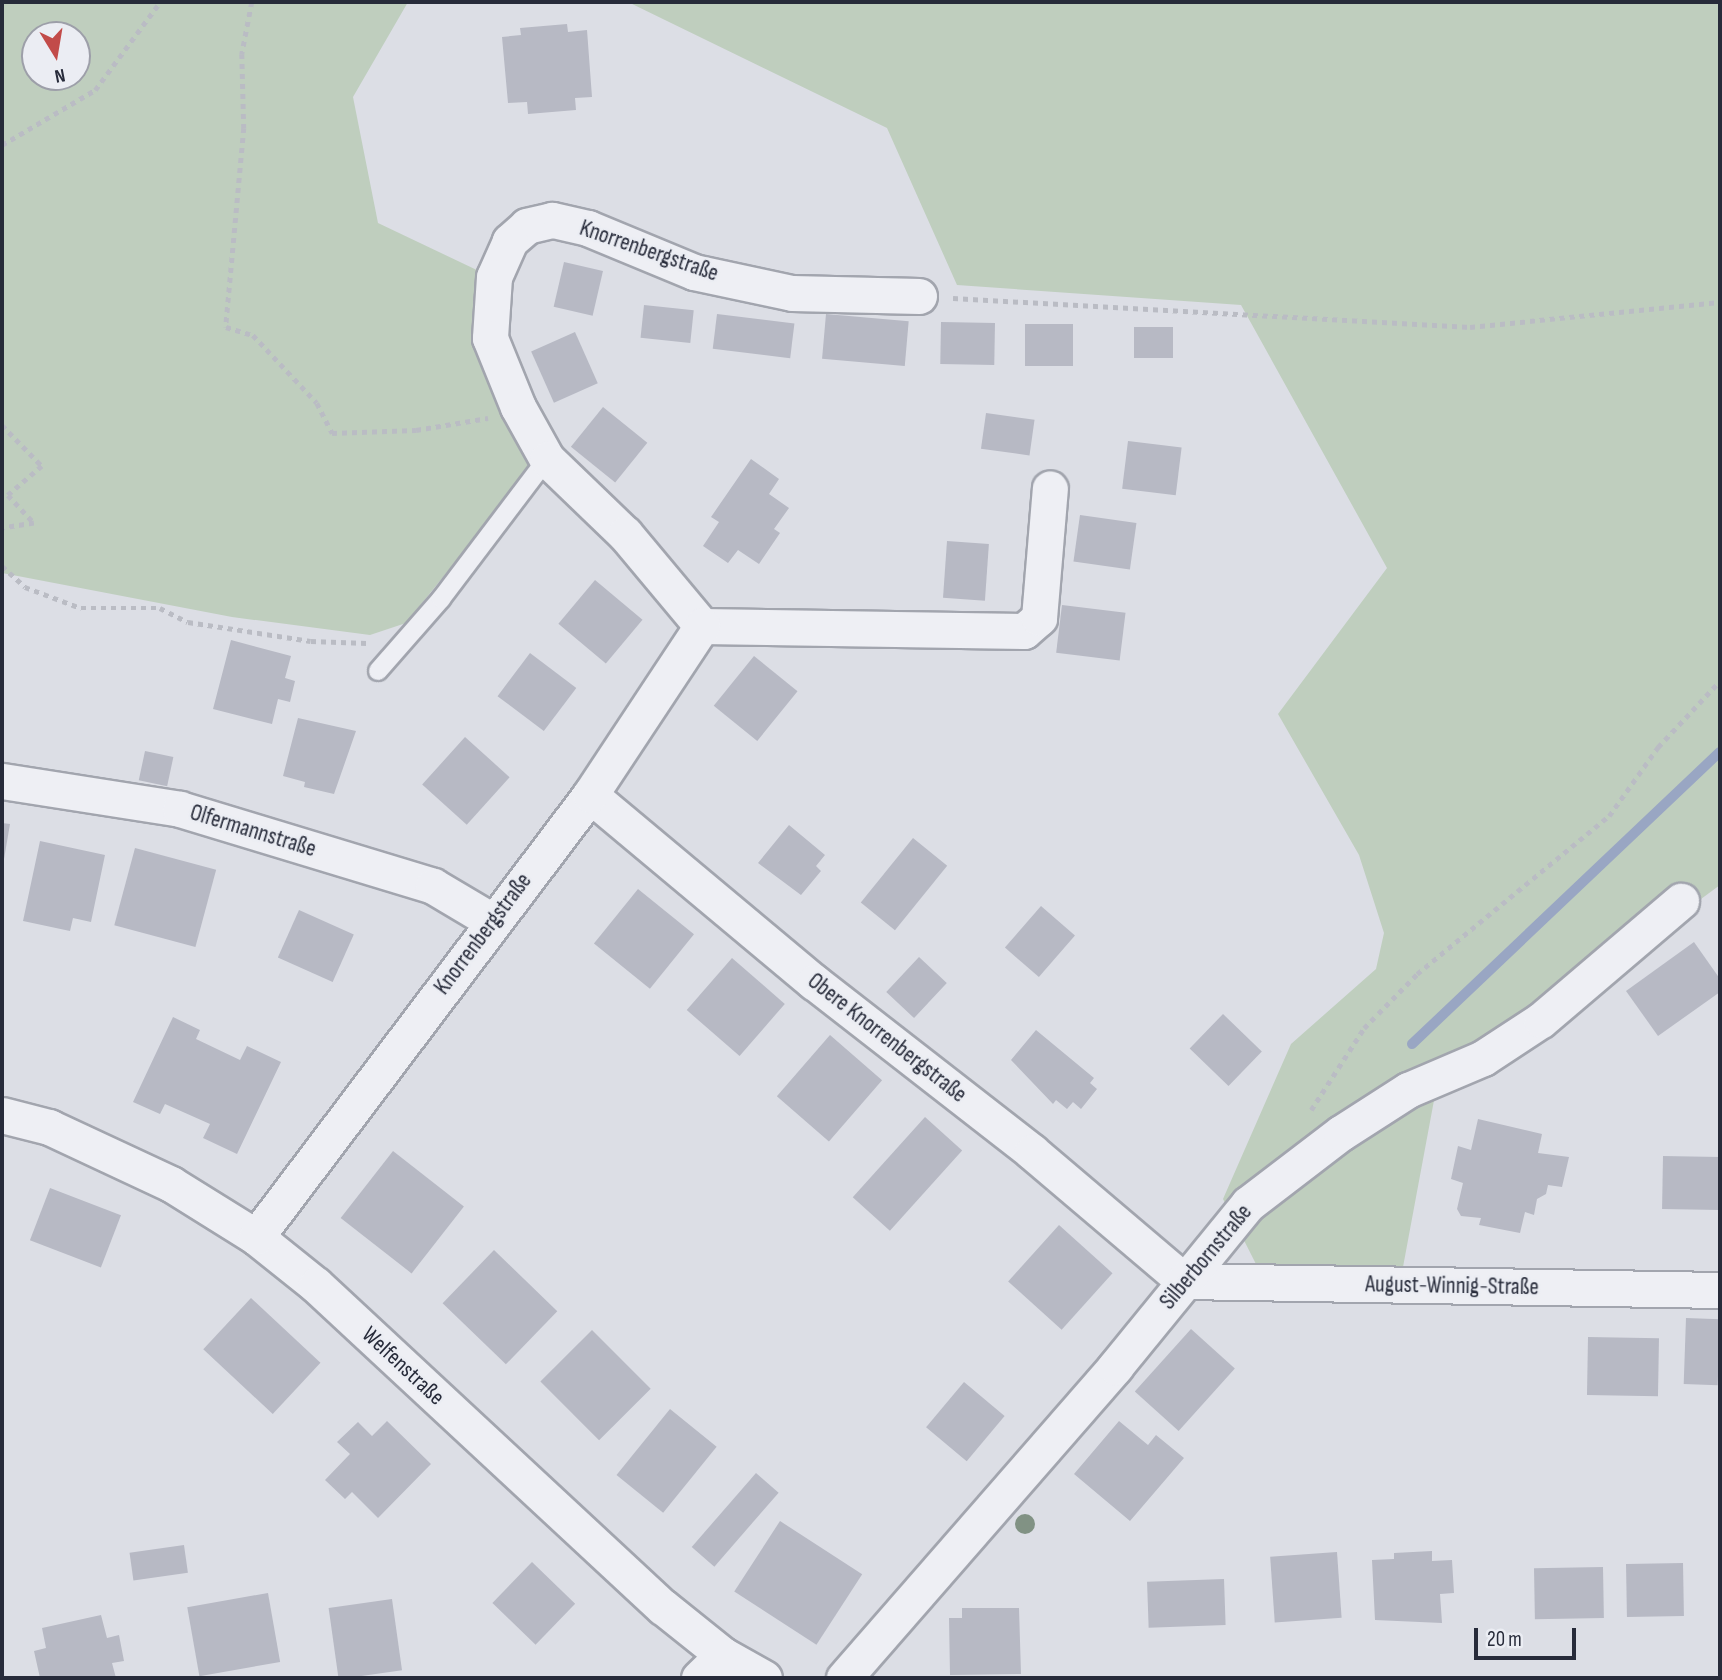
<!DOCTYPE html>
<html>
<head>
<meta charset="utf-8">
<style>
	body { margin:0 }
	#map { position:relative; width:1722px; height:1680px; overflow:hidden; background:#dcdee5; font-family:"Sofia Sans Condensed",sans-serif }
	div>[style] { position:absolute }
	.green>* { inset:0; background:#bfcebe }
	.stream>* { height:10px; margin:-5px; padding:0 5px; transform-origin:5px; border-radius:5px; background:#99a6c3 }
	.building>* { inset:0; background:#b7b9c4; transform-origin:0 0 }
	.path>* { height:4.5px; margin-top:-2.25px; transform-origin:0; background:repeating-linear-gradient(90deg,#babcc4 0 5px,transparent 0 10px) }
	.roads { filter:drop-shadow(2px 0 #a2a5ae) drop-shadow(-2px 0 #a2a5ae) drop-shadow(0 2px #a2a5ae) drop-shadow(0 -2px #a2a5ae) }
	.service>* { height:18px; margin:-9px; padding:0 9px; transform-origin:9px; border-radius:9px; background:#eeeff4 }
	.minor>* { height:35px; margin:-17.5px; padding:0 17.5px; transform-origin:17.5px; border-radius:17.5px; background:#eeeff4 }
	.trees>* { width:20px; height:20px; margin:-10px; border-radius:50%; background:#819284 }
	span { translate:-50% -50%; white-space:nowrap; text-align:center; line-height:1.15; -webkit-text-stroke:5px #ebedf3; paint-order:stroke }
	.street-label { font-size:23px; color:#272b3a }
	.frame { position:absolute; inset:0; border:4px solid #272b3a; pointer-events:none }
	.north { position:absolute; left:21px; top:21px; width:70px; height:70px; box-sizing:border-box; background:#ebedf3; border:2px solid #9d9fa9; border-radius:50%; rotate:169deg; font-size:19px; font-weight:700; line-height:28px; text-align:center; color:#272b3a }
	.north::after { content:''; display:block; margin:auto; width:24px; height:32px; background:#c24b49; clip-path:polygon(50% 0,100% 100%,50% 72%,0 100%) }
	.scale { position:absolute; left:1474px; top:1628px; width:102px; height:32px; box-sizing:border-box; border:4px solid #272b3a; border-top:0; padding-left:9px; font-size:21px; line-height:24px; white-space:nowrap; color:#272b3a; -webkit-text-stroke:5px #ebedf3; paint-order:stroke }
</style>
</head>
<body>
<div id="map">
	<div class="green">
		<i style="clip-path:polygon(evenodd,2px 2px,408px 2px,353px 97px,378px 223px,481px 272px,534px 464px,406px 623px,370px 635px,232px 617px,2px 573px,2px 2px,35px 35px,77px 35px,77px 77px,35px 77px,35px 35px)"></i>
		<i style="clip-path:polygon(628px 2px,1720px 2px,1720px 885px,1435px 1095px,1403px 1267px,1258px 1268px,1223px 1199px,1291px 1044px,1376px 969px,1384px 933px,1359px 855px,1278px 714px,1387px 568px,1241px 305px,957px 285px,887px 128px)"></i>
	</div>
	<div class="stream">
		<i style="left:1412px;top:1044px;width:424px;rotate:-43.5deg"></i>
	</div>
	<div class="building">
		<i style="clip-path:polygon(567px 24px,568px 32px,587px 30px,592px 97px,575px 98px,576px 110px,528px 114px,527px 102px,508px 103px,502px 37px,521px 35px,520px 28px)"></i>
		<i style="left:564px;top:262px;width:40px;height:46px;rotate:13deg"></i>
		<i style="left:644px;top:305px;width:50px;height:33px;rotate:6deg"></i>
		<i style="left:717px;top:314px;width:78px;height:35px;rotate:7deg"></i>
		<i style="left:826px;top:314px;width:83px;height:45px;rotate:5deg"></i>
		<i style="left:941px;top:322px;width:54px;height:42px;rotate:1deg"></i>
		<i style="left:1025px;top:324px;width:48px;height:42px"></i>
		<i style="left:1134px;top:327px;width:39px;height:31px"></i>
		<i style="left:575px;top:332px;width:56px;height:48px;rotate:66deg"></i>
		<i style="left:603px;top:407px;width:57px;height:51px;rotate:39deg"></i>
		<i style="left:986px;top:413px;width:49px;height:36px;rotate:8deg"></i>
		<i style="left:1128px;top:441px;width:54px;height:48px;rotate:7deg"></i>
		<i style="clip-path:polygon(751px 459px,779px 479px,769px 494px,789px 508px,774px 529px,780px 533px,759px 564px,738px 550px,728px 563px,703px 546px,719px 522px,711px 517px)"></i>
		<i style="left:1080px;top:515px;width:57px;height:47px;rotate:8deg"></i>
		<i style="left:947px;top:541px;width:42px;height:57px;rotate:4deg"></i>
		<i style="left:595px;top:580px;width:62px;height:57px;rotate:40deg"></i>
		<i style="left:1062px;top:605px;width:64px;height:48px;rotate:7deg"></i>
		<i style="clip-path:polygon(231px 640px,291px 656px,285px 678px,295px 681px,290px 702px,278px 699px,272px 724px,213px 709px)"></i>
		<i style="left:530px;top:653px;width:58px;height:54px;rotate:37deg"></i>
		<i style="left:754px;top:656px;width:56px;height:64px;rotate:39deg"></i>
		<i style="clip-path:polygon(298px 718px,356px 731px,334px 794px,304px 787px,305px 782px,283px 776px)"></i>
		<i style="left:465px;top:737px;width:60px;height:64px;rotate:42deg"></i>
		<i style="left:145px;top:751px;width:29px;height:30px;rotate:12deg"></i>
		<i style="clip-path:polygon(2px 823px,10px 824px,3px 865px,2px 865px)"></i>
		<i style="clip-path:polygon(789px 825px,825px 855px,816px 866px,821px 871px,801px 895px,758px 863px)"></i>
		<i style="left:913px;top:838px;width:44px;height:83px;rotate:39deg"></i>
		<i style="clip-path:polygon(40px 841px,105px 855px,91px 922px,73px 918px,70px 931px,23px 921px)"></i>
		<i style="left:135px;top:848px;width:84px;height:80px;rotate:15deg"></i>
		<i style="left:638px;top:889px;width:72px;height:70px;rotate:39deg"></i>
		<i style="left:1041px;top:906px;width:45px;height:55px;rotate:41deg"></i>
		<i style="left:299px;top:910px;width:60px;height:52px;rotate:24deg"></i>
		<i style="clip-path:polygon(1694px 942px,1720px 979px,1720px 992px,1658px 1036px,1626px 991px)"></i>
		<i style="left:919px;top:957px;width:38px;height:48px;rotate:43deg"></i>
		<i style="left:732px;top:958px;width:70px;height:69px;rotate:41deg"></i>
		<i style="left:1223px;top:1014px;width:54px;height:48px;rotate:44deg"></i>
		<i style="clip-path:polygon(173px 1017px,200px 1030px,196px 1039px,240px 1060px,247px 1046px,281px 1062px,237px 1154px,203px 1138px,210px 1124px,165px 1104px,160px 1114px,133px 1102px)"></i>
		<i style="clip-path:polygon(1036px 1030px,1094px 1078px,1090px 1083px,1097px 1089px,1081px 1109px,1073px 1102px,1067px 1109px,1056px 1100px,1053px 1104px,1011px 1060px)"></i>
		<i style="left:830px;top:1035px;width:69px;height:81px;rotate:41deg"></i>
		<i style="left:925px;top:1117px;width:50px;height:108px;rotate:42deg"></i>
		<i style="clip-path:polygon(1478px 1119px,1542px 1134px,1538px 1153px,1569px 1157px,1562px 1187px,1548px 1185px,1546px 1194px,1537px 1199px,1534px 1215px,1525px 1212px,1520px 1233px,1479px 1225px,1481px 1218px,1461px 1216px,1457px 1209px,1463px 1183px,1451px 1179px,1458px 1146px,1471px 1150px)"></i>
		<i style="left:393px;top:1151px;width:90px;height:85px;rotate:38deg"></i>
		<i style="left:1663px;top:1156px;width:57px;height:53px;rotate:1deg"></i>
		<i style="left:50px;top:1188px;width:76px;height:56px;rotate:21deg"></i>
		<i style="left:1059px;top:1225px;width:72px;height:76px;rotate:42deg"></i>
		<i style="left:494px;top:1250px;width:88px;height:74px;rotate:44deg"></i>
		<i style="left:251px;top:1298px;width:95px;height:70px;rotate:43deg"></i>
		<i style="left:1686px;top:1318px;width:34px;height:66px;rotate:2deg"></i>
		<i style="left:1191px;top:1329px;width:59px;height:84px;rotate:42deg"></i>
		<i style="left:592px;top:1330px;width:83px;height:73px;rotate:45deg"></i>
		<i style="left:1588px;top:1337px;width:71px;height:58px;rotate:1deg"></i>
		<i style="left:964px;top:1382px;width:53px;height:59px;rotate:40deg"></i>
		<i style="left:670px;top:1409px;width:60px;height:85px;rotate:39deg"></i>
		<i style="clip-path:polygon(387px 1421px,431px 1464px,378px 1518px,352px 1492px,345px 1499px,325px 1480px,350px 1454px,337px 1442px,358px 1422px,372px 1436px)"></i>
		<i style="clip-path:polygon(1119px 1421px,1148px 1445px,1156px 1435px,1184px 1458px,1130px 1521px,1074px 1474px)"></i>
		<i style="left:756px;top:1473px;width:30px;height:98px;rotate:41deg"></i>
		<i style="left:780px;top:1521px;width:98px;height:84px;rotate:33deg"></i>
		<i style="left:184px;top:1545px;width:28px;height:55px;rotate:82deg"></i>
		<i style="clip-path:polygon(1432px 1551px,1432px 1561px,1452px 1560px,1454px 1593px,1440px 1594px,1442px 1623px,1375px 1620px,1372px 1560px,1394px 1559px,1394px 1553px)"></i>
		<i style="left:1337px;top:1552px;width:66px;height:67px;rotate:86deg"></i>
		<i style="left:532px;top:1562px;width:60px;height:57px;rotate:44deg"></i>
		<i style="left:1683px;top:1563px;width:53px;height:57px;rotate:89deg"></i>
		<i style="left:1603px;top:1567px;width:51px;height:69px;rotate:89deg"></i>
		<i style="left:1224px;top:1579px;width:46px;height:77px;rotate:88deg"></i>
		<i style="left:268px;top:1593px;width:70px;height:82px;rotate:80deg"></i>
		<i style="left:392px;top:1599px;width:72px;height:64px;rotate:82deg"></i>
		<i style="clip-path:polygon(962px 1608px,1019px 1608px,1021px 1674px,950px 1675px,949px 1618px,962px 1618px)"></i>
		<i style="clip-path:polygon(101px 1615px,107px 1638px,119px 1635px,124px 1661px,112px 1663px,116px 1678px,40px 1678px,34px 1651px,46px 1648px,42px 1628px)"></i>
	</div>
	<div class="path">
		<i style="left:252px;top:2px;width:53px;rotate:100.9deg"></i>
		<i style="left:242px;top:54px;width:74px;rotate:88.5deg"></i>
		<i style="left:244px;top:128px;width:200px;rotate:95.2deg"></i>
		<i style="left:226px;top:327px;width:28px;rotate:17deg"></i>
		<i style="left:253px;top:335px;width:93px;rotate:46.7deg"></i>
		<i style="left:317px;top:403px;width:34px;rotate:63deg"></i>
		<i style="left:332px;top:433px;width:84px;rotate:-2deg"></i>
		<i style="left:416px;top:430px;width:73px;rotate:-9.5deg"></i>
		<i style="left:2px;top:145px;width:108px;rotate:-30.6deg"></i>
		<i style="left:95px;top:90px;width:109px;rotate:-53.5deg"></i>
		<i style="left:953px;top:298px;width:518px;rotate:3.21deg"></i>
		<i style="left:1470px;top:327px;width:251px;rotate:-5.7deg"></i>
		<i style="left:2px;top:425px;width:57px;rotate:45.7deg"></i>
		<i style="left:42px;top:466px;width:45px;rotate:139.5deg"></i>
		<i style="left:8px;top:495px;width:38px;rotate:47deg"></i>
		<i style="left:34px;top:523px;width:32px;rotate:171deg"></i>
		<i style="left:2px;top:566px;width:31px;rotate:42deg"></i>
		<i style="left:25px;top:587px;width:60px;rotate:20.6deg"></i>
		<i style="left:81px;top:608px;width:79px"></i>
		<i style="left:160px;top:608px;width:31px;rotate:27deg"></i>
		<i style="left:188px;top:622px;width:124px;rotate:8.8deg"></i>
		<i style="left:311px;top:641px;width:56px;rotate:2deg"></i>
		<i style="left:1311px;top:1110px;width:98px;rotate:-57.1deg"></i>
		<i style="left:1364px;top:1028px;width:76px;rotate:-45.5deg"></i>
		<i style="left:1417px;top:974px;width:249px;rotate:-39.5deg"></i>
		<i style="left:1609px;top:816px;width:85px;rotate:-54.6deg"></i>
		<i style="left:1658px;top:747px;width:91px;rotate:-46.8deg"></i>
	</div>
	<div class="roads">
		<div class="service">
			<i style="left:378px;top:671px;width:96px;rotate:-48.8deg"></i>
			<i style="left:441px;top:599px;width:176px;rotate:-52.9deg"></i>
		</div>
		<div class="minor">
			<i style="left:919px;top:296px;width:127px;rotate:-178.6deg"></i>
			<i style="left:792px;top:293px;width:100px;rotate:-167.9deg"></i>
			<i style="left:694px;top:272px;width:115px;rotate:-157.5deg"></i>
			<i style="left:588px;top:228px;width:37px;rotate:-167deg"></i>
			<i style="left:552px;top:220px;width:26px;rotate:167deg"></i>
			<i style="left:527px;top:226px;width:23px;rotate:139deg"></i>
			<i style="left:510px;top:241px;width:39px;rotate:114deg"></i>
			<i style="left:494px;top:277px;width:61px;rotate:93.8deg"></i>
			<i style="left:490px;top:338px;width:74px;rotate:67.9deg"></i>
			<i style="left:518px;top:407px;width:60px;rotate:60.9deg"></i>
			<i style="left:547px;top:459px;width:108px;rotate:43.9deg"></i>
			<i style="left:625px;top:534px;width:120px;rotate:50.1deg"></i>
			<i style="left:702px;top:626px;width:322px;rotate:0.9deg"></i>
			<i style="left:1024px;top:631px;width:20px;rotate:-41deg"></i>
			<i style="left:1039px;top:618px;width:130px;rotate:-85.2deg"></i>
			<i style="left:2px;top:781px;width:180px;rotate:8.9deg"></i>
			<i style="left:180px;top:809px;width:264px;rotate:16.9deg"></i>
			<i style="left:433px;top:886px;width:69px;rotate:30.7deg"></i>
			<i style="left:590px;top:795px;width:292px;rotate:39.9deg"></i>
			<i style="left:814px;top:982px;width:276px;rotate:37.9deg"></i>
			<i style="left:1032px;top:1152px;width:199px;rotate:40.3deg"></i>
			<i style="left:2px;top:1115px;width:49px;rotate:14.3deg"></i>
			<i style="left:49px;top:1127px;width:135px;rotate:25deg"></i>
			<i style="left:171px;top:1184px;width:100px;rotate:31.9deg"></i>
			<i style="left:256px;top:1237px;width:77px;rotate:38.7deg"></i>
			<i style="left:316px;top:1285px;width:473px;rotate:42.9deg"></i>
			<i style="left:663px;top:1607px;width:77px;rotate:38.7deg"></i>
			<i style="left:723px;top:1655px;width:47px;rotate:29.3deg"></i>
			<i style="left:256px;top:1237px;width:554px;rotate:-52.92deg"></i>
			<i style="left:590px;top:795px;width:203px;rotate:-56.5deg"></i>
			<i style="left:1184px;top:1281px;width:536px;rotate:0.96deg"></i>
			<i style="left:699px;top:1678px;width:33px;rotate:-44deg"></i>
			<i style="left:844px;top:1678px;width:413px;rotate:-48.9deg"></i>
			<i style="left:1115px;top:1367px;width:210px;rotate:-50.8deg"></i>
			<i style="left:1248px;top:1204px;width:117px;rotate:-37.4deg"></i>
			<i style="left:1341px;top:1133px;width:80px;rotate:-32.7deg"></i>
			<i style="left:1408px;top:1090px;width:82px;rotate:-23.1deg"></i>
			<i style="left:1483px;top:1058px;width:69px;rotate:-33.2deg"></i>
			<i style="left:1541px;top:1020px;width:184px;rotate:-40.4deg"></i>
		</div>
	</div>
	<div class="trees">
		<i style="left:1025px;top:1524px"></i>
	</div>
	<div class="street-label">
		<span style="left:649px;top:251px;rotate:19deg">Knorrenbergstraße</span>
		<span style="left:253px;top:831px;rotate:17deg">Olfermannstraße</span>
		<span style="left:483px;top:934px;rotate:-53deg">Knorrenbergstraße</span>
		<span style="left:887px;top:1038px;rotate:38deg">Obere Knorrenbergstraße</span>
		<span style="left:1206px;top:1257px;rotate:-50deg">Silberbornstraße</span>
		<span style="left:1452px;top:1286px;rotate:1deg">August-Winnig-Straße</span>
		<span style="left:403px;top:1366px;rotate:43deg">Welfenstraße</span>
	</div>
	<div class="frame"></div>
	<div class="north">N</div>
	<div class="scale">20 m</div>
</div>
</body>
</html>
